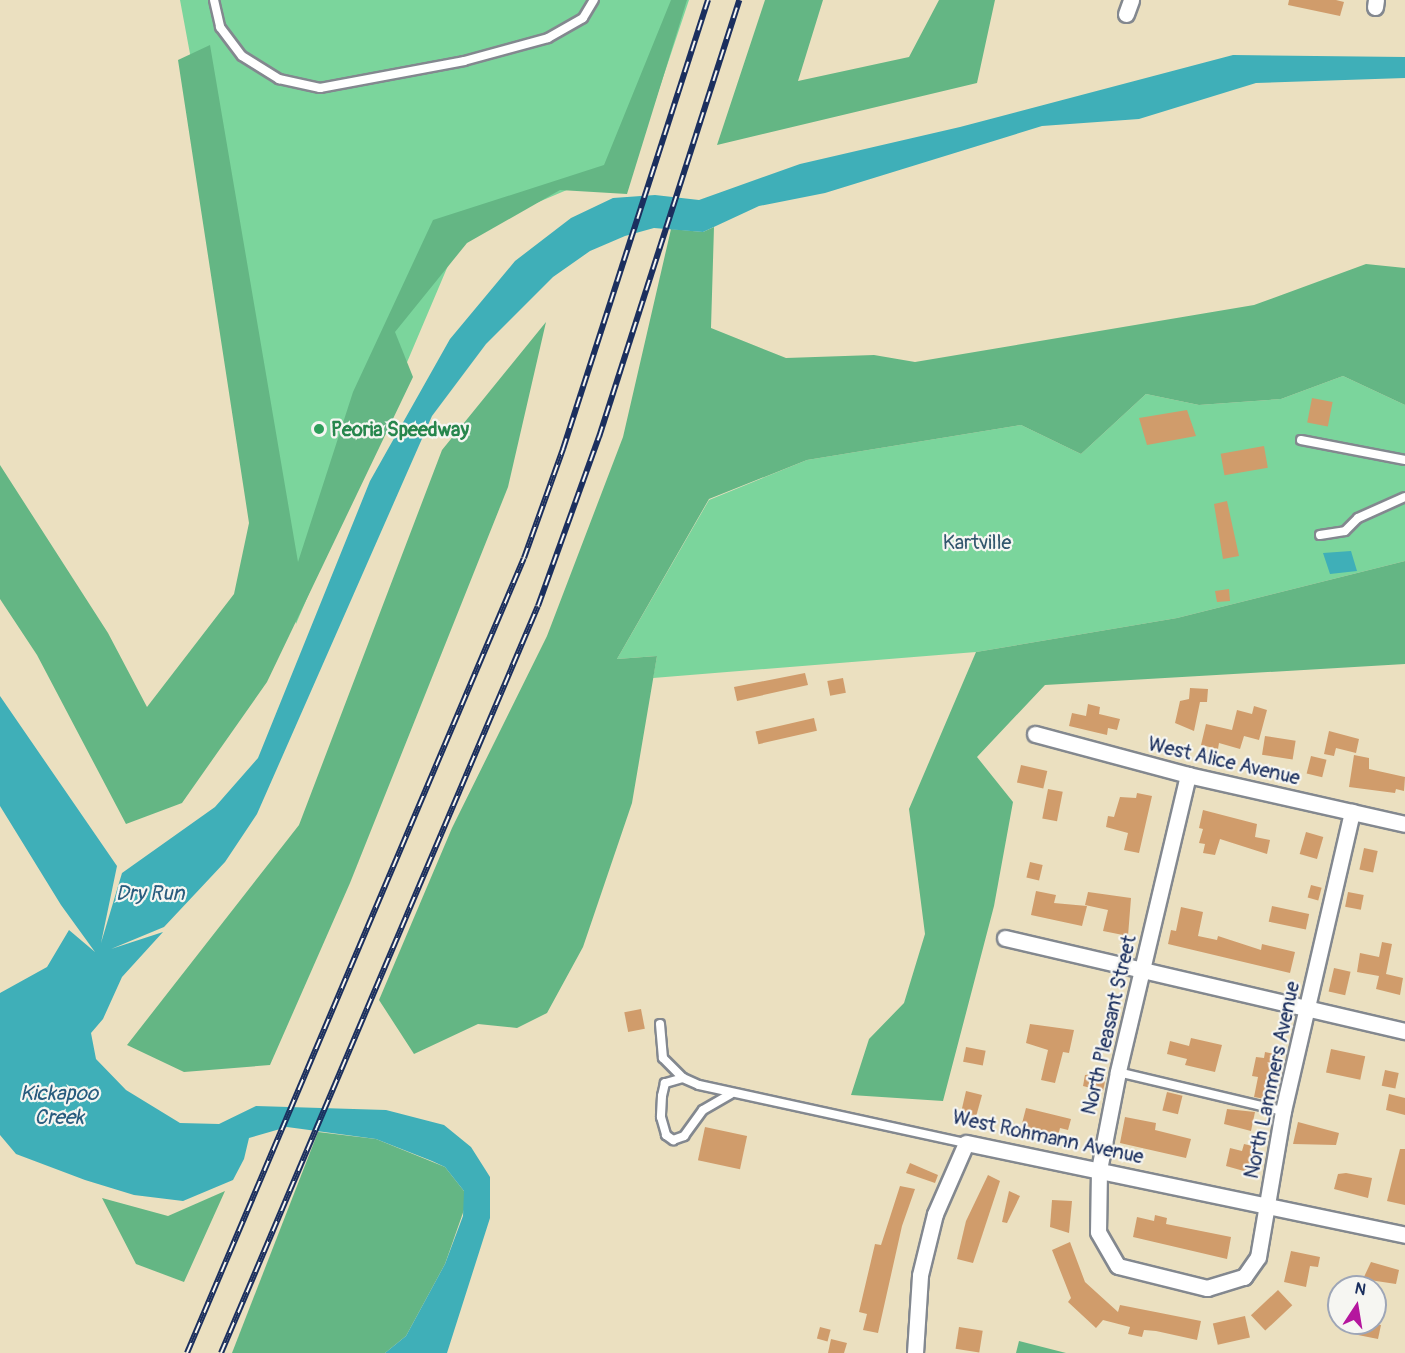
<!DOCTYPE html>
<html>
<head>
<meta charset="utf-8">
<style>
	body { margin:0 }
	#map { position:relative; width:1405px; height:1353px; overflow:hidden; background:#ebe0c0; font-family:Pangolin,sans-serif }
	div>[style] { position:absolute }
	.green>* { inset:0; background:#7bd59c }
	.forest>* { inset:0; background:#64b684 }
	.water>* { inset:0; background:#3fafb8 }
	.building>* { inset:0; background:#d09c6b; transform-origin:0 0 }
	.roads { filter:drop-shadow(2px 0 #83888f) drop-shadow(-2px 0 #83888f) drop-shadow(0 2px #83888f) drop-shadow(0 -2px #83888f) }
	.service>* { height:8px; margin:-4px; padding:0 4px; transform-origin:4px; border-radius:4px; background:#fff }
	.minor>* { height:15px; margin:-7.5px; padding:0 7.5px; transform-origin:7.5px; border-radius:7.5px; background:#fff }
	.rail>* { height:6px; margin-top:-3px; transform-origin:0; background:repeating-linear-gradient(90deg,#f6f6f2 0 11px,#1b2f5e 0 22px); box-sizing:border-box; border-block:2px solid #1b2f5e }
	.dots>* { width:16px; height:16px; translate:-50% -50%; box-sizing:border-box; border:3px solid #f6f6f2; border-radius:50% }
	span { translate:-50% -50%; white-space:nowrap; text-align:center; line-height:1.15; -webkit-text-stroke:4.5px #f6f6f2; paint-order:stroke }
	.leisure-label { font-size:20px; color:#27864d; font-weight:700 }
	.left { translate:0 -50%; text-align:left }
	.park-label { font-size:20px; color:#33586e }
	.street-label { font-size:20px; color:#1b2f5e }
	.water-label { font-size:21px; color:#285c7e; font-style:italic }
	.north { position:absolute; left:1327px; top:1275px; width:60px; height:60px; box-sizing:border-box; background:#f6f6f2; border:2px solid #9ea6b7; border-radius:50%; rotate:12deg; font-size:16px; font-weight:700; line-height:24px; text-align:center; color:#1b2f5e }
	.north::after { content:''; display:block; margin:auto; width:21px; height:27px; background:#b5179e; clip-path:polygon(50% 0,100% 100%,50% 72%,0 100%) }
</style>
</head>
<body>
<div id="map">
	<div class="green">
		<i style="clip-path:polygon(180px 0,689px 0,635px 161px,461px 235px,296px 624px)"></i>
		<i style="clip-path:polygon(1343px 376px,1405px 405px,1405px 561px,1177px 618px,976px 652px,653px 678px,657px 656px,617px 659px,709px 500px,807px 460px,1021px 425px,1081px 454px,1146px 394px,1199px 405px,1281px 399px)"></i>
	</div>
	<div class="forest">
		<i style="clip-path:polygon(671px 0,687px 0,627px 194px,560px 190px,467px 243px,395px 332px,413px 377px,267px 682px,182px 803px,126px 824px,37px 655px,0 599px,0 465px,108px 633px,147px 707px,234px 594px,249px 523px,178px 60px,210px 45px,298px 562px,353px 392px,433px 220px,604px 165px)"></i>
		<i style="clip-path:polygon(765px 0,823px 0,798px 81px,909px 57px,939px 0,995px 0,977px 83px,717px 145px)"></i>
		<i style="clip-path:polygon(714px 227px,711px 328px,786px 358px,874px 355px,915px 362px,1254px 305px,1366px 264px,1405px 268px,1405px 405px,1343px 376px,1281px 399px,1199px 405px,1146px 394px,1081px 454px,1021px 425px,807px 460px,709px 499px,617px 659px,657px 656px,632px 803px,583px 947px,547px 1013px,517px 1028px,478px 1024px,414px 1054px,379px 1000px,452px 828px,547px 636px,623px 437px,671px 229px,703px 232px)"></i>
		<i style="clip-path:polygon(546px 322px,508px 487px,350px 883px,270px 1065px,184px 1072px,127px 1045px,299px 825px,442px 450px)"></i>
		<i style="clip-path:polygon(1405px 561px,1405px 664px,1045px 685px,977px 757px,1013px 802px,994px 906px,943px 1101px,851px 1095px,869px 1039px,904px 1003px,925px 934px,909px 809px,976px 652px,1177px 618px)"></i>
		<i style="clip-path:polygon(318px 1132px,376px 1139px,445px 1167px,464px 1191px,465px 1207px,445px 1264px,406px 1336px,385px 1353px,232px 1353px)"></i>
		<i style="clip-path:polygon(225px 1191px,184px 1282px,136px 1264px,102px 1198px,168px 1216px)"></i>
		<i style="clip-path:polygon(1019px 1341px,1066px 1353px,1016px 1353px)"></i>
	</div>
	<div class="water">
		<i style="clip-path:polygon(1233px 55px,1405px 57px,1405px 78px,1256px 83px,1139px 119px,1042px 126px,825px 193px,759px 206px,703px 232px,654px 228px,625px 236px,590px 251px,553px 277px,486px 344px,432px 416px,257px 814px,225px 862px,164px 927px,111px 949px,163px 932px,122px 977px,103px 1019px,91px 1033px,96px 1059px,126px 1090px,180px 1123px,219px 1124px,256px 1106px,386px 1110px,444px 1125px,471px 1147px,490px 1177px,490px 1218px,447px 1353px,385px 1353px,406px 1336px,445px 1264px,463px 1216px,464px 1191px,445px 1167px,432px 1161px,376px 1139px,287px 1127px,249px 1138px,244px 1159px,233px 1180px,183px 1201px,134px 1195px,85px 1180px,16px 1154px,0 1135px,0 993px,47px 967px,69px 930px,95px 952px,61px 905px,0 806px,0 696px,117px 866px,101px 943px,122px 873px,215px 807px,258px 758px,370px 481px,450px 339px,515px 261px,571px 218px,613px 198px,655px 195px,699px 200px,800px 164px,960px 127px)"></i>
		<i style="clip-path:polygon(1351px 551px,1357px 571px,1330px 574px,1323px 553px)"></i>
	</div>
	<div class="building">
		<i style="clip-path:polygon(1289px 0,1336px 0,1344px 2px,1340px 16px,1288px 5px)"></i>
		<i style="left:1312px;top:398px;width:21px;height:25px;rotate:11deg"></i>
		<i style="clip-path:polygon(1187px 410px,1196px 436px,1147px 445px,1139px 418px)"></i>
		<i style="left:1264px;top:446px;width:22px;height:44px;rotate:80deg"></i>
		<i style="clip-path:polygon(1227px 501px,1239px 556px,1223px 559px,1214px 504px)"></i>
		<i style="clip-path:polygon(1229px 589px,1230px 601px,1217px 602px,1215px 591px)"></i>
		<i style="clip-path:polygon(805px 673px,808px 685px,737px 701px,734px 687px)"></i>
		<i style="left:843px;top:678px;width:15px;height:16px;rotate:79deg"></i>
		<i style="clip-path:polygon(1190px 688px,1208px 689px,1207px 702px,1200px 702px,1194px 731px,1175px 723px,1180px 701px,1189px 699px)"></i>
		<i style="clip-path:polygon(1088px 704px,1100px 707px,1099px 714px,1120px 719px,1117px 730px,1108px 728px,1107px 735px,1069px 726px,1072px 713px,1086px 716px)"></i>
		<i style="clip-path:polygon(1254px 706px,1267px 710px,1259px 740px,1244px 736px,1240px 749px,1219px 743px,1218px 749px,1201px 745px,1206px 724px,1232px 730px,1237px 710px,1252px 714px)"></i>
		<i style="left:814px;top:718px;width:13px;height:60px;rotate:77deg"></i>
		<i style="clip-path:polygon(1329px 731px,1359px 739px,1356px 753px,1336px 748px,1334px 756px,1324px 754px)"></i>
		<i style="left:1265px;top:736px;width:31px;height:19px;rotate:9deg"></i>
		<i style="clip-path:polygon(1354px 755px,1369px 758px,1369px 769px,1405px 777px,1404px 791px,1396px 789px,1395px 793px,1349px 787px)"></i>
		<i style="left:1311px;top:756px;width:16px;height:18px;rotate:14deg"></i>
		<i style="left:1021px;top:765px;width:27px;height:18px;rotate:13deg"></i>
		<i style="left:1048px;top:789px;width:15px;height:30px;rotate:11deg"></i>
		<i style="clip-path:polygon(1137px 793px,1152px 796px,1139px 853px,1124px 850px,1128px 833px,1106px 827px,1108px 816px,1114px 817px,1120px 797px,1136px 798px)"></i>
		<i style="clip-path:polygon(1203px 810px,1257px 824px,1255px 837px,1270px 840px,1267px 854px,1220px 839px,1215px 855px,1203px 853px,1205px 844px,1199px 843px,1203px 829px,1199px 828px)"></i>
		<i style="left:1306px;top:832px;width:18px;height:23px;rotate:16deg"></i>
		<i style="left:1364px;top:848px;width:14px;height:22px;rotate:12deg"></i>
		<i style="left:1030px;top:862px;width:13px;height:16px;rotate:13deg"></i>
		<i style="left:1311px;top:885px;width:11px;height:13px;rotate:15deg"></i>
		<i style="clip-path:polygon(1036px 891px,1056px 895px,1054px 903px,1087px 906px,1082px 926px,1031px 915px)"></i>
		<i style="clip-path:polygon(1088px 892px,1131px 898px,1128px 936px,1103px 931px,1108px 910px,1085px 905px)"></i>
		<i style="left:1348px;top:892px;width:16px;height:15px;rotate:11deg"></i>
		<i style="left:1272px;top:906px;width:38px;height:16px;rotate:12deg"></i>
		<i style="clip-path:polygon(1181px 907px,1203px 912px,1198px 936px,1217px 940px,1218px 936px,1261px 950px,1262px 944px,1295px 952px,1290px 973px,1168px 944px,1171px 930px,1176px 931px)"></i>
		<i style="clip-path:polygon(1382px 942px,1392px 944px,1386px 974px,1403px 978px,1400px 995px,1376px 989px,1379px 976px,1357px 972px,1360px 953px,1379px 957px)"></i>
		<i style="left:1334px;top:968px;width:17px;height:24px;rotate:13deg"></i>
		<i style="left:641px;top:1009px;width:20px;height:17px;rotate:79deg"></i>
		<i style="clip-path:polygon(1030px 1024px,1074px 1030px,1069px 1053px,1063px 1052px,1055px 1083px,1041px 1080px,1048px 1050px,1026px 1043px)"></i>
		<i style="clip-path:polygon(1191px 1038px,1222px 1045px,1215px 1072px,1185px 1065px,1187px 1059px,1167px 1054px,1170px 1041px,1189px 1046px)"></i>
		<i style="left:966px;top:1047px;width:20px;height:15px;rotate:11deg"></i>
		<i style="left:1331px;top:1049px;width:35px;height:24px;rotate:12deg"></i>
		<i style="clip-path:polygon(1265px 1052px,1280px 1055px,1271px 1100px,1254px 1097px,1258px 1077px,1252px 1076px,1256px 1057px,1264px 1058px)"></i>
		<i style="left:1385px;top:1070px;width:14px;height:16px;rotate:12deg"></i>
		<i style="clip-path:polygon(1093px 1074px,1106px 1077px,1103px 1091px,1083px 1086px,1085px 1075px)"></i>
		<i style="clip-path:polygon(966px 1091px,982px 1095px,974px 1124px,962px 1122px,960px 1117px)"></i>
		<i style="left:1167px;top:1092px;width:16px;height:19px;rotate:14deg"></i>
		<i style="clip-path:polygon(1389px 1094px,1405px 1098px,1405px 1115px,1386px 1110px)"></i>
		<i style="clip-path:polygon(1026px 1108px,1071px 1119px,1068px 1130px,1060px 1128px,1057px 1140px,1019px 1135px)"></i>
		<i style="clip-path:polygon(1227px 1109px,1255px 1112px,1251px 1131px,1224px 1124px)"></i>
		<i style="clip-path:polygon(1125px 1117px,1156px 1123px,1155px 1130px,1191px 1139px,1186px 1158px,1120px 1143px)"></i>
		<i style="clip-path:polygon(1298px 1122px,1339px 1133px,1336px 1145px,1293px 1144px)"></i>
		<i style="left:705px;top:1127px;width:43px;height:34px;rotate:12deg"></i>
		<i style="clip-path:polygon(1244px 1144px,1257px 1147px,1251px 1173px,1226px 1166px,1230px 1148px,1242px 1151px)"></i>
		<i style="clip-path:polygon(1400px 1149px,1405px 1149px,1405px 1205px,1387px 1201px)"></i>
		<i style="clip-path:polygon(910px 1163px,938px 1175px,935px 1183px,906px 1173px)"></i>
		<i style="clip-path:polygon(1346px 1173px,1372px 1178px,1368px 1198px,1334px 1189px,1338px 1174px)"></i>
		<i style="clip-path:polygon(988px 1175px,1000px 1181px,973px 1263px,957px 1259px,966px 1221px)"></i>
		<i style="clip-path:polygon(900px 1186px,915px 1189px,902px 1226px,878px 1333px,863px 1330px,867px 1314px,859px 1312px,875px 1244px,881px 1245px)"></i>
		<i style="clip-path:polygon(1009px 1191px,1020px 1196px,1007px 1223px,1002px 1222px)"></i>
		<i style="clip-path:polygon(1052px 1200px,1072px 1201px,1069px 1233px,1050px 1227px)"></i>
		<i style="clip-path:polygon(1155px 1215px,1167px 1218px,1166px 1224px,1231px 1237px,1227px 1259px,1133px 1237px,1137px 1217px,1154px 1221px)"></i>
		<i style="clip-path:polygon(1070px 1242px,1085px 1282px,1118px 1312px,1120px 1305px,1201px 1321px,1197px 1340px,1156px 1331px,1144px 1330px,1142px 1337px,1128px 1334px,1130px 1327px,1103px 1320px,1096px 1328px,1068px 1302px,1071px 1298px,1052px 1250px)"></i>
		<i style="clip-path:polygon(1291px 1251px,1320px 1257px,1318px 1267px,1310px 1266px,1306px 1287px,1284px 1282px)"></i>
		<i style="clip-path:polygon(1371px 1262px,1399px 1270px,1396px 1284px,1363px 1279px)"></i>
		<i style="left:1278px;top:1290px;width:21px;height:37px;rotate:47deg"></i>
		<i style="left:1245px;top:1316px;width:22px;height:33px;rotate:77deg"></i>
		<i style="clip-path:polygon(1361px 1323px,1381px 1325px,1378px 1339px,1358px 1335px)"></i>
		<i style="left:820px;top:1327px;width:11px;height:12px;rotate:15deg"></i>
		<i style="left:959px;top:1327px;width:24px;height:22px;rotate:9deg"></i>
		<i style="clip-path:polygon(831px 1339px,847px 1343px,844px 1353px,828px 1353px)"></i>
	</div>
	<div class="roads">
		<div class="service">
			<i style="left:214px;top:0;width:28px;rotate:77deg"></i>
			<i style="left:220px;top:27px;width:36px;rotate:53deg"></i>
			<i style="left:242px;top:56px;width:44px;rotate:31.9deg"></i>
			<i style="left:279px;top:79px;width:42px;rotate:12.4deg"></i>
			<i style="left:320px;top:88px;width:147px;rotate:-10.6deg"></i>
			<i style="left:464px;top:61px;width:87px;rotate:-15.3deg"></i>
			<i style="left:548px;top:38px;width:40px;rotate:-29.7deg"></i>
			<i style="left:583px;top:18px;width:21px;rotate:-59deg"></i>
			<i style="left:1301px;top:440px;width:106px;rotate:10.9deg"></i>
			<i style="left:1320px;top:535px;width:25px;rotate:-9deg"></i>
			<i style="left:1345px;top:531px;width:18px;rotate:-45deg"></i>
			<i style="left:1358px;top:518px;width:51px;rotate:-24.1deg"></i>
			<i style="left:660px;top:1024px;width:34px;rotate:85deg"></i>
			<i style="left:663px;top:1058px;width:28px;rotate:45deg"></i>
			<i style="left:683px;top:1078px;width:17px;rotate:24deg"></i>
			<i style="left:699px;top:1085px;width:273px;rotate:12.3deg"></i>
			<i style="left:1118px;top:1072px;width:170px;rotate:13.3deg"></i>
			<i style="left:683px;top:1078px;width:19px;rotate:164deg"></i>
			<i style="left:665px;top:1083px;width:13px;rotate:103deg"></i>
			<i style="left:662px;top:1096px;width:21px;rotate:93deg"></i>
			<i style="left:661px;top:1117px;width:19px;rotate:74deg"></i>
			<i style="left:666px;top:1135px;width:9px;rotate:36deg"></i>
			<i style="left:673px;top:1140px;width:12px;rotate:-20deg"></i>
			<i style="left:684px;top:1136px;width:32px;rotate:-54deg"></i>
			<i style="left:703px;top:1110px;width:32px;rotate:-30deg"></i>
		</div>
		<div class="minor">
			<i style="left:1375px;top:7px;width:7px;rotate:-82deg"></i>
			<i style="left:1126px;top:14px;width:15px;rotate:-70deg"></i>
			<i style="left:1035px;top:734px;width:158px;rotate:15deg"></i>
			<i style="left:1188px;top:775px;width:222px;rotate:12.7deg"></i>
			<i style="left:1188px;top:775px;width:305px;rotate:103.3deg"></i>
			<i style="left:1118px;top:1072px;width:100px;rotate:101deg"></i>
			<i style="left:1099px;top:1170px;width:62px;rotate:90.9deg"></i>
			<i style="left:1098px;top:1232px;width:39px;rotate:60deg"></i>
			<i style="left:1118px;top:1266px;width:92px;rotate:13.9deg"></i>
			<i style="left:1207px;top:1288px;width:39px;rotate:-17deg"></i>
			<i style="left:1244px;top:1277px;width:24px;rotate:-55deg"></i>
			<i style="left:1258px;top:1257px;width:148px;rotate:-80.3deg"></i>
			<i style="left:1283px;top:1111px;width:307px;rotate:-77deg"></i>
			<i style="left:1005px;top:938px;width:411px;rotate:13.1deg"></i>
			<i style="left:915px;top:1353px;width:78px;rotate:-86.3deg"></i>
			<i style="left:920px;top:1275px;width:63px;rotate:-76.2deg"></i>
			<i style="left:935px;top:1214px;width:77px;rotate:-66.4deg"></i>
			<i style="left:966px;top:1143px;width:449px;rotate:11.8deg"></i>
		</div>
	</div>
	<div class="rail">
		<i style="left:187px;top:1353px;width:863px;rotate:-67.03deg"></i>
		<i style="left:524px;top:558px;width:116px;rotate:-70.3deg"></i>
		<i style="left:563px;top:449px;width:472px;rotate:-72.1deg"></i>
		<i style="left:221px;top:1353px;width:811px;rotate:-67.01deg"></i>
		<i style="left:538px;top:606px;width:180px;rotate:-70.2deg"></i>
		<i style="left:599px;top:437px;width:459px;rotate:-72.2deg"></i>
	</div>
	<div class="dots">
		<i style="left:319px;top:429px;background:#2e9e5b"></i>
	</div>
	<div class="leisure-label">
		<span class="left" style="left:331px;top:429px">Peoria Speedway</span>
	</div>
	<div class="park-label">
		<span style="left:977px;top:542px">Kartville</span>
	</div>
	<div class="street-label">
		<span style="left:1224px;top:761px;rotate:13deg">West Alice Avenue</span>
		<span style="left:1109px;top:1025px;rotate:-77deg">North Pleasant Street</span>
		<span style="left:1272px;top:1080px;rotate:-78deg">North Lammers Avenue</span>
		<span style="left:1048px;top:1137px;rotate:12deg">West Rohmann Avenue</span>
	</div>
	<div class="water-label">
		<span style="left:150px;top:894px">Dry Run</span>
		<span style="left:59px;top:1106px">Kickapoo<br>Creek</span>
	</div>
	<div class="north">N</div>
</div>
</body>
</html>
